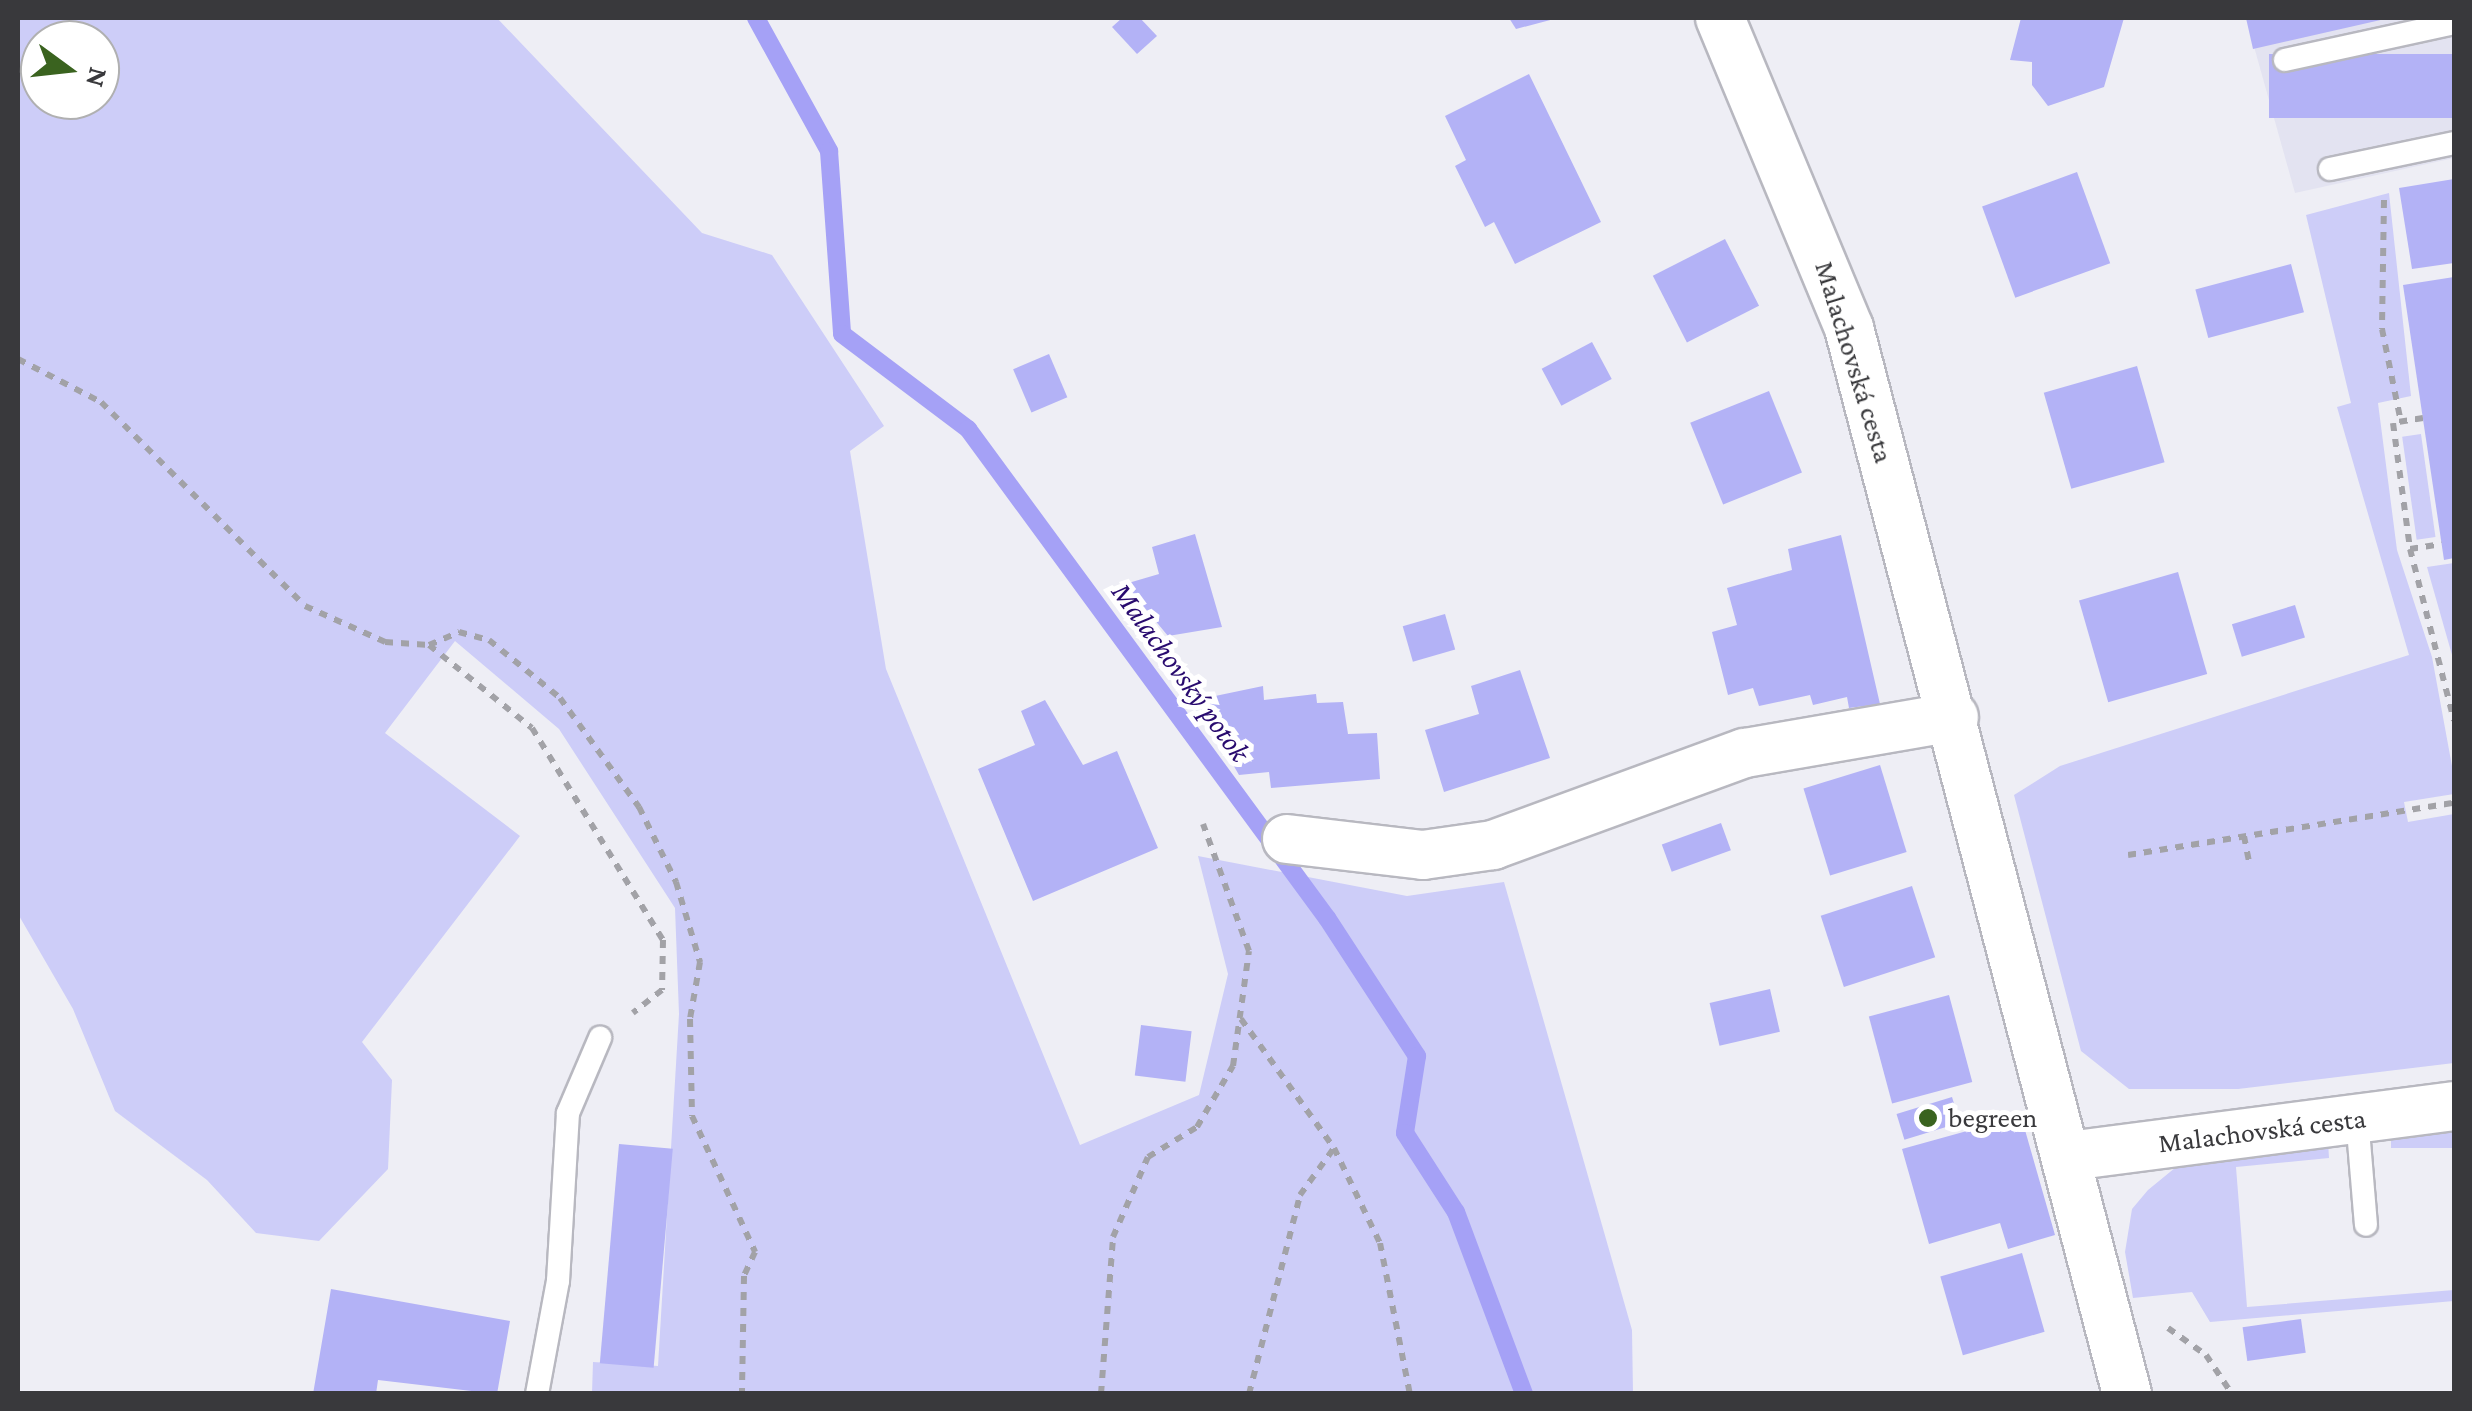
<!DOCTYPE html>
<html>
<head>
<meta charset="utf-8">
<style>
	body { margin:0 }
	#map { position:relative; width:2472px; height:1411px; overflow:hidden; background:#eeeef5; font-family:"Crimson Pro",serif }
	div>[style] { position:absolute }
	.built>* { inset:0; background:#e3e3f1 }
	.green>* { inset:0; background:#cdcdf8; transform-origin:0 0 }
	.stream>* { height:18px; margin:-9px; padding:0 9px; transform-origin:9px; border-radius:9px; background:#a5a1f6 }
	.building>* { inset:0; background:#b3b2f6; transform-origin:0 0 }
	.path>* { height:6px; margin-top:-3px; transform-origin:0; background:repeating-linear-gradient(90deg,#a2a2a7 0 8px,transparent 0 16px) }
	.roads { filter:drop-shadow(2px 0 #b8b8c0) drop-shadow(-2px 0 #b8b8c0) drop-shadow(0 2px #b8b8c0) drop-shadow(0 -2px #b8b8c0) }
	.service>* { height:22px; margin:-11px; padding:0 11px; transform-origin:11px; border-radius:11px; background:#fff }
	.minor>* { height:48px; margin:-24px; padding:0 24px; transform-origin:24px; border-radius:24px; background:#fff }
	.dots>* { width:28px; height:28px; translate:-50% -50%; box-sizing:border-box; border:5px solid #fff; border-radius:50% }
	span { translate:-50% -50%; white-space:nowrap; text-align:center; line-height:1.15; -webkit-text-stroke:10px #fff; paint-order:stroke }
	.street-label { font-size:28px; color:#39393c }
	.poi-label { font-size:28px; color:#39393c }
	.left { translate:0 -50%; text-align:left }
	.water-label { font-size:30px; color:#280a6e; font-style:italic }
	.frame { position:absolute; inset:0; border:20px solid #39393c; pointer-events:none }
	.north { position:absolute; left:20px; top:20px; width:100px; height:100px; box-sizing:border-box; background:#fff; border:2px solid #b0b0b1; border-radius:50%; rotate:105deg; font-size:28px; font-weight:700; line-height:40px; text-align:center; color:#39393c }
	.north::after { content:''; display:block; margin:auto; width:35px; height:45px; background:#3a631f; clip-path:polygon(50% 0,100% 100%,50% 72%,0 100%) }
</style>
</head>
<body>
<div id="map">
	<div class="built">
		<i style="clip-path:polygon(2246px 18px,2454px 18px,2454px 158px,2295px 193px)"></i>
	</div>
	<div class="green">
		<i style="clip-path:polygon(evenodd,18px 18px,497px 18px,702px 233px,772px 255px,884px 426px,850px 451px,886px 669px,1080px 1145px,1199px 1095px,1228px 974px,1198px 856px,1407px 896px,1504px 882px,1632px 1330px,1633px 1393px,592px 1393px,593px 1362px,658px 1366px,679px 1014px,675px 908px,559px 729px,455px 641px,385px 733px,520px 836px,362px 1042px,392px 1080px,388px 1169px,319px 1241px,256px 1233px,207px 1180px,115px 1111px,73px 1009px,18px 914px,18px 18px,40px 40px,100px 40px,100px 100px,40px 100px,40px 40px)"></i>
		<i style="clip-path:polygon(2389px 193px,2411px 396px,2378px 403px,2397px 550px,2432px 657px,2454px 777px,2454px 794px,2404px 802px,2408px 822px,2454px 814px,2454px 1063px,2238px 1089px,2129px 1089px,2081px 1051px,2014px 795px,2060px 766px,2409px 655px,2337px 407px,2351px 403px,2306px 215px)"></i>
		<i style="left:2421px;top:434px;width:104px;height:19px;rotate:82deg"></i>
		<i style="clip-path:polygon(2454px 563px,2454px 662px,2427px 567px)"></i>
		<i style="left:2454px;top:1131px;width:17px;height:63px;rotate:90deg"></i>
		<i style="clip-path:polygon(2328px 1141px,2329px 1158px,2236px 1167px,2247px 1307px,2454px 1290px,2454px 1301px,2210px 1322px,2192px 1292px,2133px 1298px,2125px 1252px,2132px 1209px,2148px 1190px,2181px 1163px)"></i>
	</div>
	<div class="stream">
		<i style="left:756px;top:18px;width:152px;rotate:61.2deg"></i>
		<i style="left:829px;top:151px;width:183px;rotate:85.9deg"></i>
		<i style="left:842px;top:334px;width:158px;rotate:37deg"></i>
		<i style="left:968px;top:429px;width:607px;rotate:53.72deg"></i>
		<i style="left:1327px;top:918px;width:165px;rotate:56.9deg"></i>
		<i style="left:1417px;top:1056px;width:78px;rotate:98.9deg"></i>
		<i style="left:1405px;top:1133px;width:94px;rotate:57.2deg"></i>
		<i style="left:1456px;top:1212px;width:194px;rotate:69.5deg"></i>
	</div>
	<div class="building">
		<i style="clip-path:polygon(1122px 18px,1140px 18px,1157px 36px,1137px 54px,1112px 27px)"></i>
		<i style="clip-path:polygon(1509px 18px,1553px 18px,1554px 19px,1516px 29px)"></i>
		<i style="clip-path:polygon(2021px 18px,2124px 18px,2104px 87px,2048px 106px,2032px 85px,2032px 62px,2010px 60px)"></i>
		<i style="clip-path:polygon(2246px 18px,2385px 18px,2385px 19px,2253px 49px)"></i>
		<i style="left:2454px;top:54px;width:64px;height:185px;rotate:90deg"></i>
		<i style="clip-path:polygon(1529px 74px,1601px 222px,1515px 264px,1494px 222px,1485px 227px,1455px 166px,1466px 160px,1445px 116px)"></i>
		<i style="left:2077px;top:172px;width:97px;height:101px;rotate:70deg"></i>
		<i style="clip-path:polygon(2454px 179px,2454px 263px,2412px 269px,2399px 188px)"></i>
		<i style="left:1725px;top:239px;width:75px;height:81px;rotate:63deg"></i>
		<i style="left:2291px;top:264px;width:50px;height:99px;rotate:75deg"></i>
		<i style="clip-path:polygon(2454px 277px,2454px 558px,2444px 560px,2403px 285px)"></i>
		<i style="left:1592px;top:342px;width:42px;height:57px;rotate:62deg"></i>
		<i style="left:1049px;top:354px;width:47px;height:39px;rotate:67deg"></i>
		<i style="left:2137px;top:366px;width:100px;height:97px;rotate:74deg"></i>
		<i style="left:1769px;top:391px;width:88px;height:85px;rotate:68deg"></i>
		<i style="clip-path:polygon(1195px 534px,1222px 627px,1168px 636px,1125px 584px,1159px 574px,1152px 547px)"></i>
		<i style="clip-path:polygon(1841px 535px,1880px 704px,1849px 708px,1847px 697px,1813px 705px,1810px 695px,1759px 706px,1753px 688px,1728px 695px,1712px 632px,1737px 625px,1727px 588px,1792px 570px,1788px 549px)"></i>
		<i style="left:2178px;top:572px;width:106px;height:103px;rotate:74deg"></i>
		<i style="left:2295px;top:605px;width:34px;height:66px;rotate:73deg"></i>
		<i style="left:1445px;top:614px;width:37px;height:44px;rotate:74deg"></i>
		<i style="clip-path:polygon(1520px 670px,1550px 758px,1444px 792px,1425px 730px,1479px 714px,1471px 686px)"></i>
		<i style="clip-path:polygon(1263px 686px,1264px 700px,1316px 694px,1317px 703px,1343px 702px,1348px 734px,1377px 733px,1380px 779px,1271px 788px,1269px 772px,1239px 775px,1196px 700px)"></i>
		<i style="clip-path:polygon(1045px 700px,1083px 765px,1117px 751px,1158px 848px,1033px 901px,978px 769px,1035px 745px,1021px 711px)"></i>
		<i style="left:1880px;top:765px;width:91px;height:80px;rotate:73deg"></i>
		<i style="left:1721px;top:823px;width:29px;height:63px;rotate:70deg"></i>
		<i style="left:1912px;top:886px;width:75px;height:96px;rotate:72deg"></i>
		<i style="left:1770px;top:989px;width:44px;height:62px;rotate:77deg"></i>
		<i style="left:1949px;top:995px;width:90px;height:83px;rotate:75deg"></i>
		<i style="left:1141px;top:1025px;width:51px;height:51px;rotate:7deg"></i>
		<i style="left:1952px;top:1097px;width:27px;height:58px;rotate:73deg"></i>
		<i style="clip-path:polygon(2021px 1116px,2055px 1235px,2008px 1249px,2000px 1223px,1929px 1244px,1902px 1149px)"></i>
		<i style="left:619px;top:1144px;width:54px;height:220px;rotate:5deg"></i>
		<i style="left:2022px;top:1253px;width:82px;height:85px;rotate:74deg"></i>
		<i style="clip-path:polygon(331px 1289px,510px 1321px,497px 1394px,378px 1380px,376px 1394px,313px 1394px)"></i>
		<i style="left:2301px;top:1319px;width:34px;height:59px;rotate:82deg"></i>
	</div>
	<div class="path">
		<i style="left:2384px;top:200px;width:129px;rotate:90.9deg"></i>
		<i style="left:2382px;top:329px;width:95px;rotate:78.5deg"></i>
		<i style="left:18px;top:359px;width:93px;rotate:27.4deg"></i>
		<i style="left:101px;top:402px;width:288px;rotate:45deg"></i>
		<i style="left:305px;top:606px;width:88px;rotate:24.2deg"></i>
		<i style="left:385px;top:642px;width:44px;rotate:3.9deg"></i>
		<i style="left:429px;top:645px;width:132px;rotate:38.9deg"></i>
		<i style="left:532px;top:728px;width:249px;rotate:58.3deg"></i>
		<i style="left:663px;top:940px;width:50px;rotate:91.1deg"></i>
		<i style="left:662px;top:990px;width:37px;rotate:142deg"></i>
		<i style="left:2423px;top:418px;width:30px;rotate:171deg"></i>
		<i style="left:2393px;top:423px;width:127px;rotate:82.3deg"></i>
		<i style="left:2410px;top:549px;width:177px;rotate:75.6deg"></i>
		<i style="left:2410px;top:549px;width:32px;rotate:-9deg"></i>
		<i style="left:429px;top:645px;width:33px;rotate:-23deg"></i>
		<i style="left:459px;top:632px;width:31px;rotate:15deg"></i>
		<i style="left:489px;top:640px;width:92px;rotate:39.2deg"></i>
		<i style="left:560px;top:698px;width:135px;rotate:54.1deg"></i>
		<i style="left:639px;top:807px;width:84px;rotate:63.7deg"></i>
		<i style="left:676px;top:882px;width:84px;rotate:73.3deg"></i>
		<i style="left:700px;top:962px;width:58px;rotate:100deg"></i>
		<i style="left:690px;top:1019px;width:97px;rotate:88.8deg"></i>
		<i style="left:692px;top:1116px;width:150px;rotate:65.1deg"></i>
		<i style="left:755px;top:1252px;width:26px;rotate:115deg"></i>
		<i style="left:744px;top:1276px;width:118px;rotate:91deg"></i>
		<i style="left:2244px;top:836px;width:26px;rotate:79deg"></i>
		<i style="left:2128px;top:855px;width:330px;rotate:-9.1deg"></i>
		<i style="left:1241px;top:1019px;width:159px;rotate:54.2deg"></i>
		<i style="left:1334px;top:1148px;width:106px;rotate:64.2deg"></i>
		<i style="left:1380px;top:1243px;width:154px;rotate:78.8deg"></i>
		<i style="left:2168px;top:1328px;width:47px;rotate:35.4deg"></i>
		<i style="left:2206px;top:1355px;width:47px;rotate:56.3deg"></i>
		<i style="left:1101px;top:1394px;width:157px;rotate:-85.6deg"></i>
		<i style="left:1113px;top:1237px;width:87px;rotate:-66.4deg"></i>
		<i style="left:1148px;top:1157px;width:57px;rotate:-31.5deg"></i>
		<i style="left:1197px;top:1127px;width:71px;rotate:-59.5deg"></i>
		<i style="left:1233px;top:1066px;width:116px;rotate:-82.1deg"></i>
		<i style="left:1249px;top:951px;width:135px;rotate:-109.9deg"></i>
		<i style="left:1249px;top:1394px;width:205px;rotate:-75.6deg"></i>
		<i style="left:1300px;top:1195px;width:58px;rotate:-54.1deg"></i>
	</div>
	<div class="roads">
		<div class="service">
			<i style="left:2285px;top:60px;width:173px;rotate:-12.3deg"></i>
			<i style="left:2330px;top:169px;width:127px;rotate:-11.8deg"></i>
			<i style="left:2357px;top:1118px;width:107px;rotate:85.2deg"></i>
			<i style="left:537px;top:1394px;width:115px;rotate:-79.5deg"></i>
			<i style="left:558px;top:1281px;width:168px;rotate:-86.6deg"></i>
			<i style="left:568px;top:1113px;width:82px;rotate:-66.9deg"></i>
		</div>
		<div class="minor">
			<i style="left:1720px;top:18px;width:336px;rotate:67.4deg"></i>
			<i style="left:1849px;top:328px;width:1102px;rotate:75.38deg"></i>
			<i style="left:1287px;top:839px;width:137px;rotate:6.7deg"></i>
			<i style="left:1423px;top:855px;width:71px;rotate:-8.1deg"></i>
			<i style="left:1493px;top:845px;width:268px;rotate:-20.1deg"></i>
			<i style="left:1745px;top:753px;width:212px;rotate:-9.8deg"></i>
			<i style="left:2069px;top:1156px;width:388px;rotate:-7.4deg"></i>
		</div>
	</div>
	<div class="dots">
		<i style="left:1928px;top:1118px;background:#3a631f"></i>
	</div>
	<div class="street-label">
		<span style="left:1854px;top:362px;rotate:73deg">Malachovská cesta</span>
		<span style="left:2262px;top:1131px;rotate:-7deg">Malachovská cesta</span>
	</div>
	<div class="poi-label">
		<span class="left" style="left:1948px;top:1118px">begreen</span>
	</div>
	<div class="water-label">
		<span style="left:1181px;top:672px;rotate:54deg">Malachovský potok</span>
	</div>
	<div class="frame"></div>
	<div class="north">N</div>
</div>
</body>
</html>
